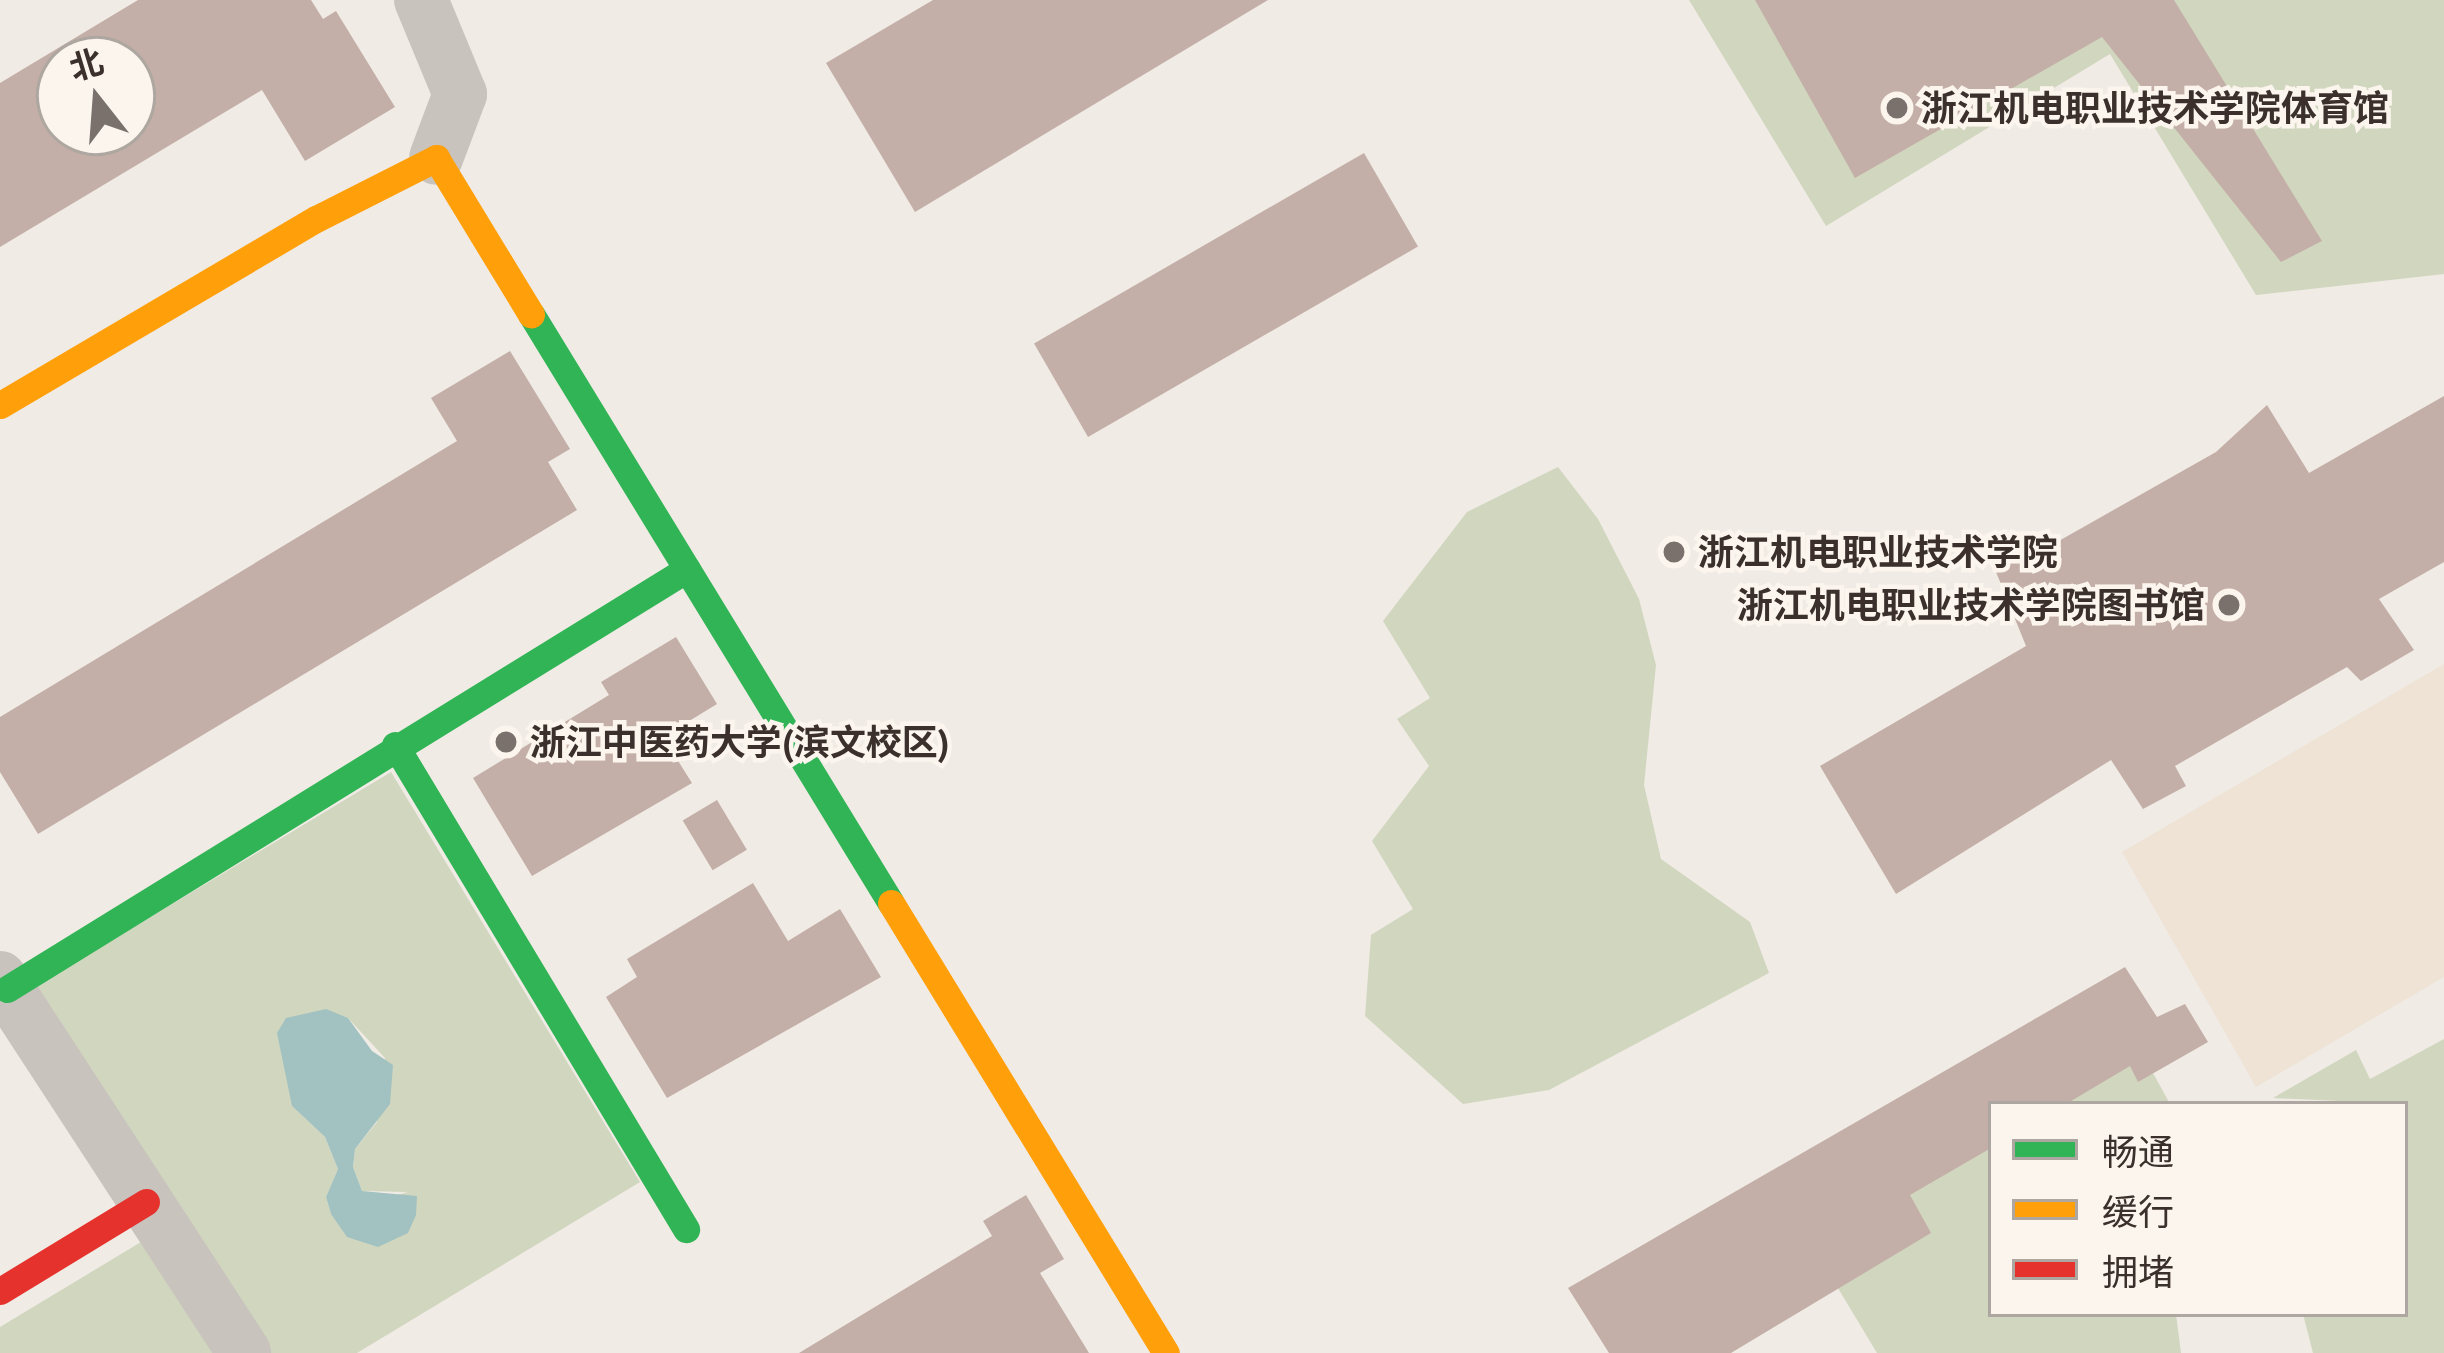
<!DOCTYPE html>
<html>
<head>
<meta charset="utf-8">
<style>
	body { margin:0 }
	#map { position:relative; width:2444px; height:1353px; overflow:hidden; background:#f0ebe5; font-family:"PT Sans","Noto Sans SC",sans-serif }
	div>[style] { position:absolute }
	.green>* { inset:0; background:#d1d6bf }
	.plaza>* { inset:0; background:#eee3d5 }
	.water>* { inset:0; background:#a1c2c1 }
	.building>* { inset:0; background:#c3afa7; transform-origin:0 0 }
	.street>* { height:54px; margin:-27px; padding:0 27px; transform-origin:27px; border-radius:27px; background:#c9c3be }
	.fast>* { height:27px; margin:-13.5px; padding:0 13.5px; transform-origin:13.5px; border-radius:13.5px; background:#30b455 }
	.slow>* { height:27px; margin:-13.5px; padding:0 13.5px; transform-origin:13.5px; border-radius:13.5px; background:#ff9f0a }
	.jam>* { height:27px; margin:-13.5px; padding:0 13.5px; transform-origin:13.5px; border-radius:13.5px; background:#e5322d }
	.dots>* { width:33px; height:33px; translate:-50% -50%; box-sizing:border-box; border:6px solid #fbf5ee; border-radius:50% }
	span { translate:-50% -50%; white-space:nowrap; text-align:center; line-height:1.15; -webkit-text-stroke:9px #fbf5ee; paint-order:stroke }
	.poi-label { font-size:36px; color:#3b302b; font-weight:700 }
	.left { translate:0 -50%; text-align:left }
	.right { translate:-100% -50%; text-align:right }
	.legend { position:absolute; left:1988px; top:1101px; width:420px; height:216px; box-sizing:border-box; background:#fbf5ee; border:3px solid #aea6a0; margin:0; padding:15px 21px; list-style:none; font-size:36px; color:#3b302b }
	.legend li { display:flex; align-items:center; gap:24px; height:60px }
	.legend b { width:60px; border:3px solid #aea6a0 }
	.north { position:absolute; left:36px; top:36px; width:120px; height:120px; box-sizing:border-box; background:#fbf5ee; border:3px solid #aea6a0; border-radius:50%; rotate:343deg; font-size:33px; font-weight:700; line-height:48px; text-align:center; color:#3b302b }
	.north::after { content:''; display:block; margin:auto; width:42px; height:54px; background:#7a716c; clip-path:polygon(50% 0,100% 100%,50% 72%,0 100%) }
</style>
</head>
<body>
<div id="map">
	<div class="green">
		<i style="clip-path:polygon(1689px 0,2444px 0,2444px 274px,2256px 295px,2110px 54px,1826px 226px)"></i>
		<i style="clip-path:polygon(1558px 467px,1598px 519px,1639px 599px,1656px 665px,1644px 785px,1661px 859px,1750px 922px,1769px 973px,1549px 1090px,1463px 1104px,1365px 1016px,1371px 935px,1413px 909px,1372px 841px,1429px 766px,1397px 719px,1430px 698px,1383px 621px,1467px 512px)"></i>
		<i style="clip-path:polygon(evenodd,391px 772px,640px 1182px,357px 1353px,255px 1353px,33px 988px,391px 772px,348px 1018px,385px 1058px,377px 1122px,355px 1149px,353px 1167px,362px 1191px,408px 1192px,331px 1214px,326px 1197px,338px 1169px,325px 1137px,292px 1106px,290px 1067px,348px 1018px)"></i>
		<i style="clip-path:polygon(2130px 1031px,2170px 1104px,2010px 1104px)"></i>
		<i style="clip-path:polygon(2444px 1039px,2444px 1353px,2313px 1353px,2303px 1314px,2405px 1314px,2405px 1104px,2273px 1098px,2356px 1050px,2370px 1079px)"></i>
		<i style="clip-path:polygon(1991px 1115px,1991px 1314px,2176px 1314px,2181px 1353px,1877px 1353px,1803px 1230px)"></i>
		<i style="clip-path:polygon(146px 1239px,215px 1353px,0 1353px,0 1327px)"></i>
	</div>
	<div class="plaza">
		<i style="clip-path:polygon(2444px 664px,2444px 977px,2256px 1087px,2122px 852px)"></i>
	</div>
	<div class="water">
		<i style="clip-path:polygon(326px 1009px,348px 1018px,372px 1051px,393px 1065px,390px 1104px,355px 1149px,353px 1167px,362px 1191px,417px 1196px,416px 1215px,408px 1233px,378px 1247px,347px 1237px,331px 1214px,326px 1197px,338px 1169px,325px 1137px,292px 1106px,277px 1033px,286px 1018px)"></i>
	</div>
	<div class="building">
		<i style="clip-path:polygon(evenodd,138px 0,311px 0,323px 19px,336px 11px,395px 107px,305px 161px,262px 90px,0 247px,0 83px,138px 0,60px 60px,132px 60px,132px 132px,60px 132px,60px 60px)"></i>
		<i style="clip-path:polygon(933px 0,1268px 0,915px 212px,826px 63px)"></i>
		<i style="clip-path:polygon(1755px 0,2174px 0,2322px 241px,2281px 262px,2102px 37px,1855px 178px)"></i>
		<i style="left:1364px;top:153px;width:108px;height:381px;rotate:60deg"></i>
		<i style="clip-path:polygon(510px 351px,570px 449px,548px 462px,577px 510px,38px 834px,0 772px,0 717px,457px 441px,431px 398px)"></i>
		<i style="clip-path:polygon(2444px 396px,2444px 562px,2379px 599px,2414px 650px,2361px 681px,2347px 667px,2175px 766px,2186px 786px,2143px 809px,2111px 760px,1896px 894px,1820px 766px,2026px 646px,1992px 562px,2057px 542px,2216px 452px,2267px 405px,2309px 473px)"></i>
		<i style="clip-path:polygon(676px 637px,717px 704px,663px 737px,692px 783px,532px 876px,473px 778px,609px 695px,601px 682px)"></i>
		<i style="left:717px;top:800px;width:58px;height:40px;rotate:59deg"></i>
		<i style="clip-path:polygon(753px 883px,788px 941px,840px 909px,881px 977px,667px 1098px,606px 997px,637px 977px,627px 959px)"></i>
		<i style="clip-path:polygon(2125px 967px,2157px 1017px,2185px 1004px,2208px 1042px,2138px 1082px,2130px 1066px,2066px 1104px,1991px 1104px,1991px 1148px,1910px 1195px,1931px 1233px,1731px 1353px,1609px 1353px,1568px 1288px)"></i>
		<i style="clip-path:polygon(1026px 1195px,1064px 1259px,1040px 1273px,1089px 1353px,799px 1353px,992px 1236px,983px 1221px)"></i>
	</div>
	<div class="street">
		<i style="left:421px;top:0;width:102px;rotate:67.5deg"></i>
		<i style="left:460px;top:94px;width:68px;rotate:110.6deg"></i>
		<i style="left:0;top:978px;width:447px;rotate:56.9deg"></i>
	</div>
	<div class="fast">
		<i style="left:531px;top:314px;width:690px;rotate:58.57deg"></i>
		<i style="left:395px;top:745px;width:565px;rotate:58.98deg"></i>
		<i style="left:7px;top:989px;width:799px;rotate:-31.7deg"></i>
	</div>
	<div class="slow">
		<i style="left:0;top:405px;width:367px;rotate:-30.5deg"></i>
		<i style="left:316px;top:219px;width:135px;rotate:-26.9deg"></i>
		<i style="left:436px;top:158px;width:183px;rotate:58.7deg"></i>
		<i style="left:891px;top:903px;width:527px;rotate:58.57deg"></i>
	</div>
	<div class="jam">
		<i style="left:0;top:1291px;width:171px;rotate:-31.4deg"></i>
	</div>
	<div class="dots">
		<i style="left:1897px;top:108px;background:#7a716c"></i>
		<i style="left:1674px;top:552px;background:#7a716c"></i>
		<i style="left:2229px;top:605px;background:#7a716c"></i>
		<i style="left:506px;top:742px;background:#7a716c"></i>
	</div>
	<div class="poi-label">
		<span class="left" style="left:1921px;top:108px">浙江机电职业技术学院体育馆</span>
		<span class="left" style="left:1698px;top:552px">浙江机电职业技术学院</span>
		<span class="right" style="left:2205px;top:605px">浙江机电职业技术学院图书馆</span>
		<span class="left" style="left:530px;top:742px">浙江中医药大学(滨文校区)</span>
	</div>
	<ul class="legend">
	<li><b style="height:15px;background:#30b455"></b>畅通</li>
	<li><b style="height:15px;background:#ff9f0a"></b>缓行</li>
	<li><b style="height:15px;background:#e5322d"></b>拥堵</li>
	</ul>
	<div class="north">北</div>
</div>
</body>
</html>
